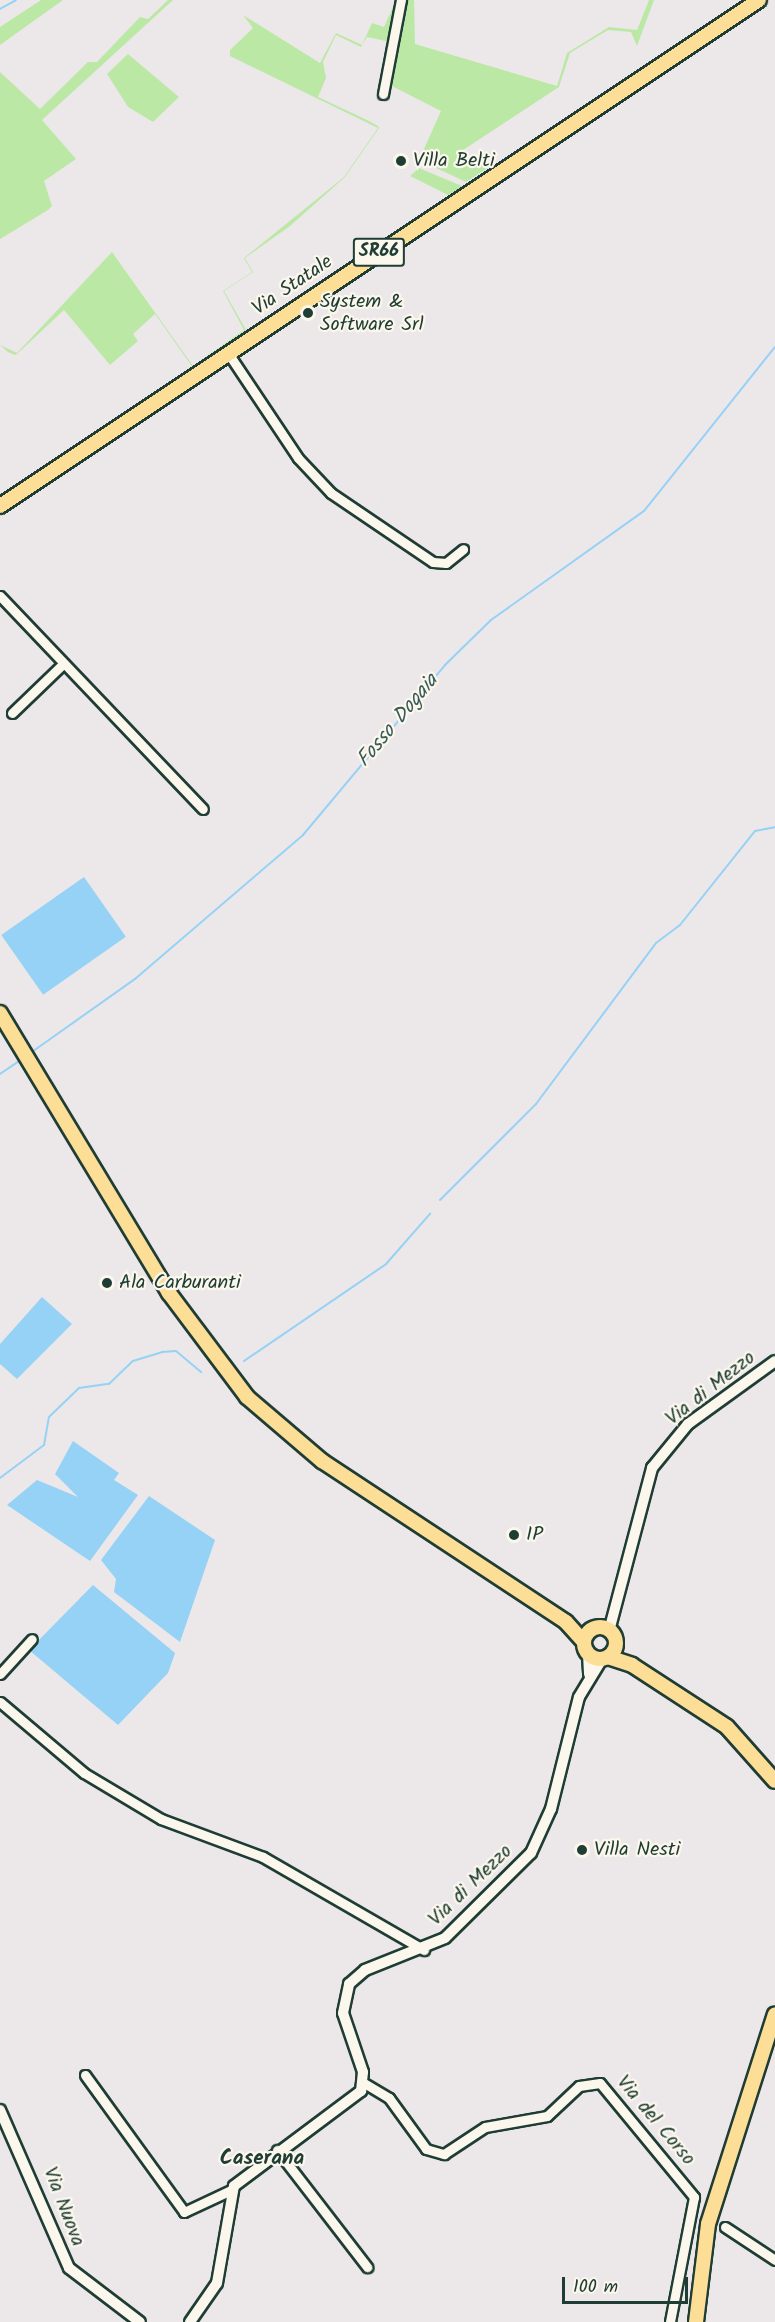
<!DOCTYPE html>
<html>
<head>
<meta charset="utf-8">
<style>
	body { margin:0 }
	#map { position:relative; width:775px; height:2322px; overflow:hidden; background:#ece8e9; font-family:Kalam,sans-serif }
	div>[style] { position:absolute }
	.green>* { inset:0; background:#bce8a6 }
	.water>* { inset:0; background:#95d2f6; transform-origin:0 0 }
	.stream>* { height:2px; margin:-1px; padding:0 1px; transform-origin:1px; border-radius:1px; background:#95d2f6 }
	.roads { filter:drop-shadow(2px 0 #1f3d34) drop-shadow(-2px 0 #1f3d34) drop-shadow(0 2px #1f3d34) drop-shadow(0 -2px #1f3d34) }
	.minor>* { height:9px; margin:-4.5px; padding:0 4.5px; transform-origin:4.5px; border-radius:4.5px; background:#fbf7ec }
	.tertiary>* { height:10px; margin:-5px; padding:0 5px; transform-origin:5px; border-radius:5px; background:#fbf7ec }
	.primary>* { height:14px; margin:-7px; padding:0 7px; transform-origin:7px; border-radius:7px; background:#fdde96 }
	.primary>.ring { margin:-7px; padding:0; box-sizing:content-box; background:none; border:14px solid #fdde96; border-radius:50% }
	.dots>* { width:16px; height:16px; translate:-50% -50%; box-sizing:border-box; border:3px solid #fbf7ec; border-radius:50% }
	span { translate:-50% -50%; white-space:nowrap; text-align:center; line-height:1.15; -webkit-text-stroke:4.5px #fbf7ec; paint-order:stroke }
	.shield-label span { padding:2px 4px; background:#fbf7ec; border:2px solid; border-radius:4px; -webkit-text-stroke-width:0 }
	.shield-label { font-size:18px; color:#1f3d34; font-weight:700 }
	.poi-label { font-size:20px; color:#1f3d34 }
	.left { translate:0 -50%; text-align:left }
	.street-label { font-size:20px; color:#1f3d34 }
	.water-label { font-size:21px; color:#375b5b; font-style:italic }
	.neighbourhood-label { font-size:21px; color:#1f3d34; font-weight:700 }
	.scale { position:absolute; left:562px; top:2277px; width:126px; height:27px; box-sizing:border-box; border:3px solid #1f3d34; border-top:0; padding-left:8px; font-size:18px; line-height:21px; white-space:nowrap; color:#1f3d34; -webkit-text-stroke:4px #fbf7ec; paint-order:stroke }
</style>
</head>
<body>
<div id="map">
	<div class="green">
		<i style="clip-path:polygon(41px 0,63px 0,0 45px,0 27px)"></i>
		<i style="clip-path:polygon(168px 0,173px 0,42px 120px,76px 159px,44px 181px,52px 206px,48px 210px,0 239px,0 72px,40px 109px,88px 62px,97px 62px,140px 17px,148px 19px)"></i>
		<i style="clip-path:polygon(396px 0,395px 43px,367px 37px,361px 47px,336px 35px,323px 62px,326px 78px,318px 97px,367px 120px,378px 126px,379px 128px,345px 177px,290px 226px,245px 258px,253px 272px,224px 291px,246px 330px,193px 368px,155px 314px,133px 334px,138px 341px,110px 365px,64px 310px,17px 354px,15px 355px,8px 352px,0 345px,17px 353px,112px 252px,193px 366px,244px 330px,223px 291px,252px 272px,244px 258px,344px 177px,378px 128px,230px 56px,230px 50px,253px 28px,243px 15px,320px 63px,336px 33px,362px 45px,372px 23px,384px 27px)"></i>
		<i style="clip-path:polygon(402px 0,414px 0,415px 44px,557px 86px,567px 53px,609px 27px,637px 30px,649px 0,654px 0,637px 46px,631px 32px,608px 30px,570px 53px,559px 87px,457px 154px,489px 167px,466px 182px,419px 160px,441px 111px,388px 84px)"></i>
		<i style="clip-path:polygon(128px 54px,179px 97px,153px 122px,128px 107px,107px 74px)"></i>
		<i style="clip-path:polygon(419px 168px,462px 186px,463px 187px,448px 195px,410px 176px)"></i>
	</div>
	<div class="water">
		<i style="left:84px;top:877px;width:73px;height:101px;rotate:55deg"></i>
		<i style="clip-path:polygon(42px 1297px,72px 1324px,17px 1379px,0 1364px,0 1344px)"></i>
		<i style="clip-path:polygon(73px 1441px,119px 1473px,114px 1480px,138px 1495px,90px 1561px,7px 1505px,37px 1480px,78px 1497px,55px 1474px)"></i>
		<i style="clip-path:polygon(149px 1496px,215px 1540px,180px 1642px,114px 1592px,116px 1579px,101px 1560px)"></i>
		<i style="clip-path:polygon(93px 1585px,175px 1653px,168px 1673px,118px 1725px,29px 1650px)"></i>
	</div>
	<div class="stream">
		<i style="left:0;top:9px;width:18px;rotate:-29deg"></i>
		<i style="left:29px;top:1054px;width:130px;rotate:-35.3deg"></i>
		<i style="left:135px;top:979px;width:221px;rotate:-40.6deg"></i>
		<i style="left:303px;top:835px;width:222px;rotate:-50.1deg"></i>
		<i style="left:445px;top:665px;width:64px;rotate:-44.4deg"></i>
		<i style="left:491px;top:620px;width:188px;rotate:-35.5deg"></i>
		<i style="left:644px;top:511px;width:210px;rotate:-51.4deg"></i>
		<i style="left:0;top:1074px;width:27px;rotate:-34deg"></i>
		<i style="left:440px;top:1200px;width:136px;rotate:-45deg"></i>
		<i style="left:536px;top:1104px;width:201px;rotate:-53.3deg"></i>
		<i style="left:656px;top:943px;width:30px;rotate:-37deg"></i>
		<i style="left:680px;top:925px;width:120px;rotate:-51.4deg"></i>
		<i style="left:755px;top:831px;width:20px;rotate:-11deg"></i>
		<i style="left:244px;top:1361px;width:172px;rotate:-34.3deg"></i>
		<i style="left:386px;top:1264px;width:67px;rotate:-48.7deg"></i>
		<i style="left:0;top:1478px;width:55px;rotate:-36.9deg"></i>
		<i style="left:44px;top:1445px;width:28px;rotate:-80deg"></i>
		<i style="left:49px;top:1417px;width:42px;rotate:-44deg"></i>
		<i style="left:79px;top:1388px;width:30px;rotate:-8deg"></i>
		<i style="left:109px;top:1384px;width:33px;rotate:-44deg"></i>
		<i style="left:133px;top:1361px;width:30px;rotate:-17deg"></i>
		<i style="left:162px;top:1352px;width:14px;rotate:-4deg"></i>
		<i style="left:176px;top:1351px;width:33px;rotate:40deg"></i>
	</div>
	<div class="roads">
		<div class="minor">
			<i style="left:383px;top:94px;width:96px;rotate:-79.2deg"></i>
			<i style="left:228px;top:353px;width:126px;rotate:56.3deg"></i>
			<i style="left:298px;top:458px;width:48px;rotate:46.7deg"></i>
			<i style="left:331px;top:493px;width:123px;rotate:34.1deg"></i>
			<i style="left:433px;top:562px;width:13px;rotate:4deg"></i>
			<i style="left:446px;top:563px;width:22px;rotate:-39deg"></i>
			<i style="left:0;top:596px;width:294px;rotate:46.4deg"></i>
			<i style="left:12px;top:713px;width:71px;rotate:-43.9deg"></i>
			<i style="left:0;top:1674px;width:47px;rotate:-47.6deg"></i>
			<i style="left:0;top:1702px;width:110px;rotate:40.2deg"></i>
			<i style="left:84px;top:1773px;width:90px;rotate:30.9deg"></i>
			<i style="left:161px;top:1819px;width:109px;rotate:20.4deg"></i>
			<i style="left:263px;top:1857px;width:186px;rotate:30deg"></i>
			<i style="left:85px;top:2075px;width:169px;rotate:54.1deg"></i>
			<i style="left:184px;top:2212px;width:54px;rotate:-25.1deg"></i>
			<i style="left:364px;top:2083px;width:29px;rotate:31deg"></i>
			<i style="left:389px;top:2098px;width:63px;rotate:54deg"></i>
			<i style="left:426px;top:2149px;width:19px;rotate:16deg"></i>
			<i style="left:444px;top:2154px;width:49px;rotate:-33.4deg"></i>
			<i style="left:485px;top:2127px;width:63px;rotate:-10.1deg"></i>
			<i style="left:547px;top:2116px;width:44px;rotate:-43.2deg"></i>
			<i style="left:579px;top:2086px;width:21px;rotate:-8deg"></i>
			<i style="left:600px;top:2083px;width:148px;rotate:50.5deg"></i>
			<i style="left:694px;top:2197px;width:127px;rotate:100.9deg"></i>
			<i style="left:277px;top:2150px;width:148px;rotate:52.4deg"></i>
			<i style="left:725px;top:2227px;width:60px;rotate:33.4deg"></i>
		</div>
		<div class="tertiary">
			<i style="left:609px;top:1631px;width:169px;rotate:-75.2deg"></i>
			<i style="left:652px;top:1468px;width:57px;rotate:-50.7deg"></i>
			<i style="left:688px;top:1424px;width:107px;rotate:-35.9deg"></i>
			<i style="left:588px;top:1654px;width:20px;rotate:87deg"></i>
			<i style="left:0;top:2110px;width:172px;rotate:66.4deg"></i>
			<i style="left:69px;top:2268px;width:89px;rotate:37.3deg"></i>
			<i style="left:190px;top:2322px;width:47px;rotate:-55.3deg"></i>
			<i style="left:217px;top:2283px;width:98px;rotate:-80.1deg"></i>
			<i style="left:234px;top:2186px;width:159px;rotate:-36.8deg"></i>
			<i style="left:361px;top:2091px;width:19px;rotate:-84deg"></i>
			<i style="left:363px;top:2072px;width:62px;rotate:-108.7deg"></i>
			<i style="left:343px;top:2013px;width:30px;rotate:-78deg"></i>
			<i style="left:349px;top:1984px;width:21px;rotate:-41deg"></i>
			<i style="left:365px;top:1970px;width:86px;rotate:-21.8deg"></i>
			<i style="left:445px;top:1938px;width:121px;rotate:-44.7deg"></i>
			<i style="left:531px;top:1853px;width:48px;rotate:-65.6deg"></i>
			<i style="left:551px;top:1809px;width:115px;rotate:-76deg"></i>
			<i style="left:579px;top:1697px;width:44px;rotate:-58.8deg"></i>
		</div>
		<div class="primary">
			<i style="left:0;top:506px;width:912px;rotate:-33.69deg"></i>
			<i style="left:0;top:1013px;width:327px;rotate:58.9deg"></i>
			<i style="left:169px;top:1293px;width:130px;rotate:53.1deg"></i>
			<i style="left:247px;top:1397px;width:99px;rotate:40.5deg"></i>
			<i style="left:322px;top:1461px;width:292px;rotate:33.4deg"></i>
			<i style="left:566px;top:1622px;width:27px;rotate:48deg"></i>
			<i class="ring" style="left:584px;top:1627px;width:18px;height:18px"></i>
			<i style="left:608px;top:1657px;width:25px;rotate:18deg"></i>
			<i style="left:632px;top:1665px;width:113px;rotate:33.1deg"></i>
			<i style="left:727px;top:1727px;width:72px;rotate:48.4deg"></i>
			<i style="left:696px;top:2322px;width:99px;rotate:-83deg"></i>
			<i style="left:708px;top:2224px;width:220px;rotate:-72.3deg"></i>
		</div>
	</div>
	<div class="dots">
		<i style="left:401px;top:161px;background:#1f3d34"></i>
		<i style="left:308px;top:313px;background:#1f3d34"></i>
		<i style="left:107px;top:1283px;background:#1f3d34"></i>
		<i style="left:514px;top:1535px;background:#1f3d34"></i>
		<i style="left:582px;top:1850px;background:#1f3d34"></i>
	</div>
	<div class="shield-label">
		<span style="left:379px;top:252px">SR66</span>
	</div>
	<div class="poi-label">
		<span class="left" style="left:413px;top:161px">Villa Belti</span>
		<span class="left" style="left:320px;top:314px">System &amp;<br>Software Srl</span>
		<span class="left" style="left:119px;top:1283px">Ala Carburanti</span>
		<span class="left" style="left:526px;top:1535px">IP</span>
		<span class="left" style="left:594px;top:1850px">Villa Nesti</span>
	</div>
	<div class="street-label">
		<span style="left:293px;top:286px;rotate:-34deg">Via Statale</span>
		<span style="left:711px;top:1389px;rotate:-38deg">Via di Mezzo</span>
		<span style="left:471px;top:1886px;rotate:-44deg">Via di Mezzo</span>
		<span style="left:655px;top:2121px;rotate:50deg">Via del Corso</span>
		<span style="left:63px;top:2207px;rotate:69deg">Via Nuova</span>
	</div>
	<div class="water-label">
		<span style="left:398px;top:721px;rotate:-50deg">Fosso Dogaia</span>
	</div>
	<div class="neighbourhood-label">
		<span style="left:262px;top:2159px">Caserana</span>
	</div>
	<div class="scale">100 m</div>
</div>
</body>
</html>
